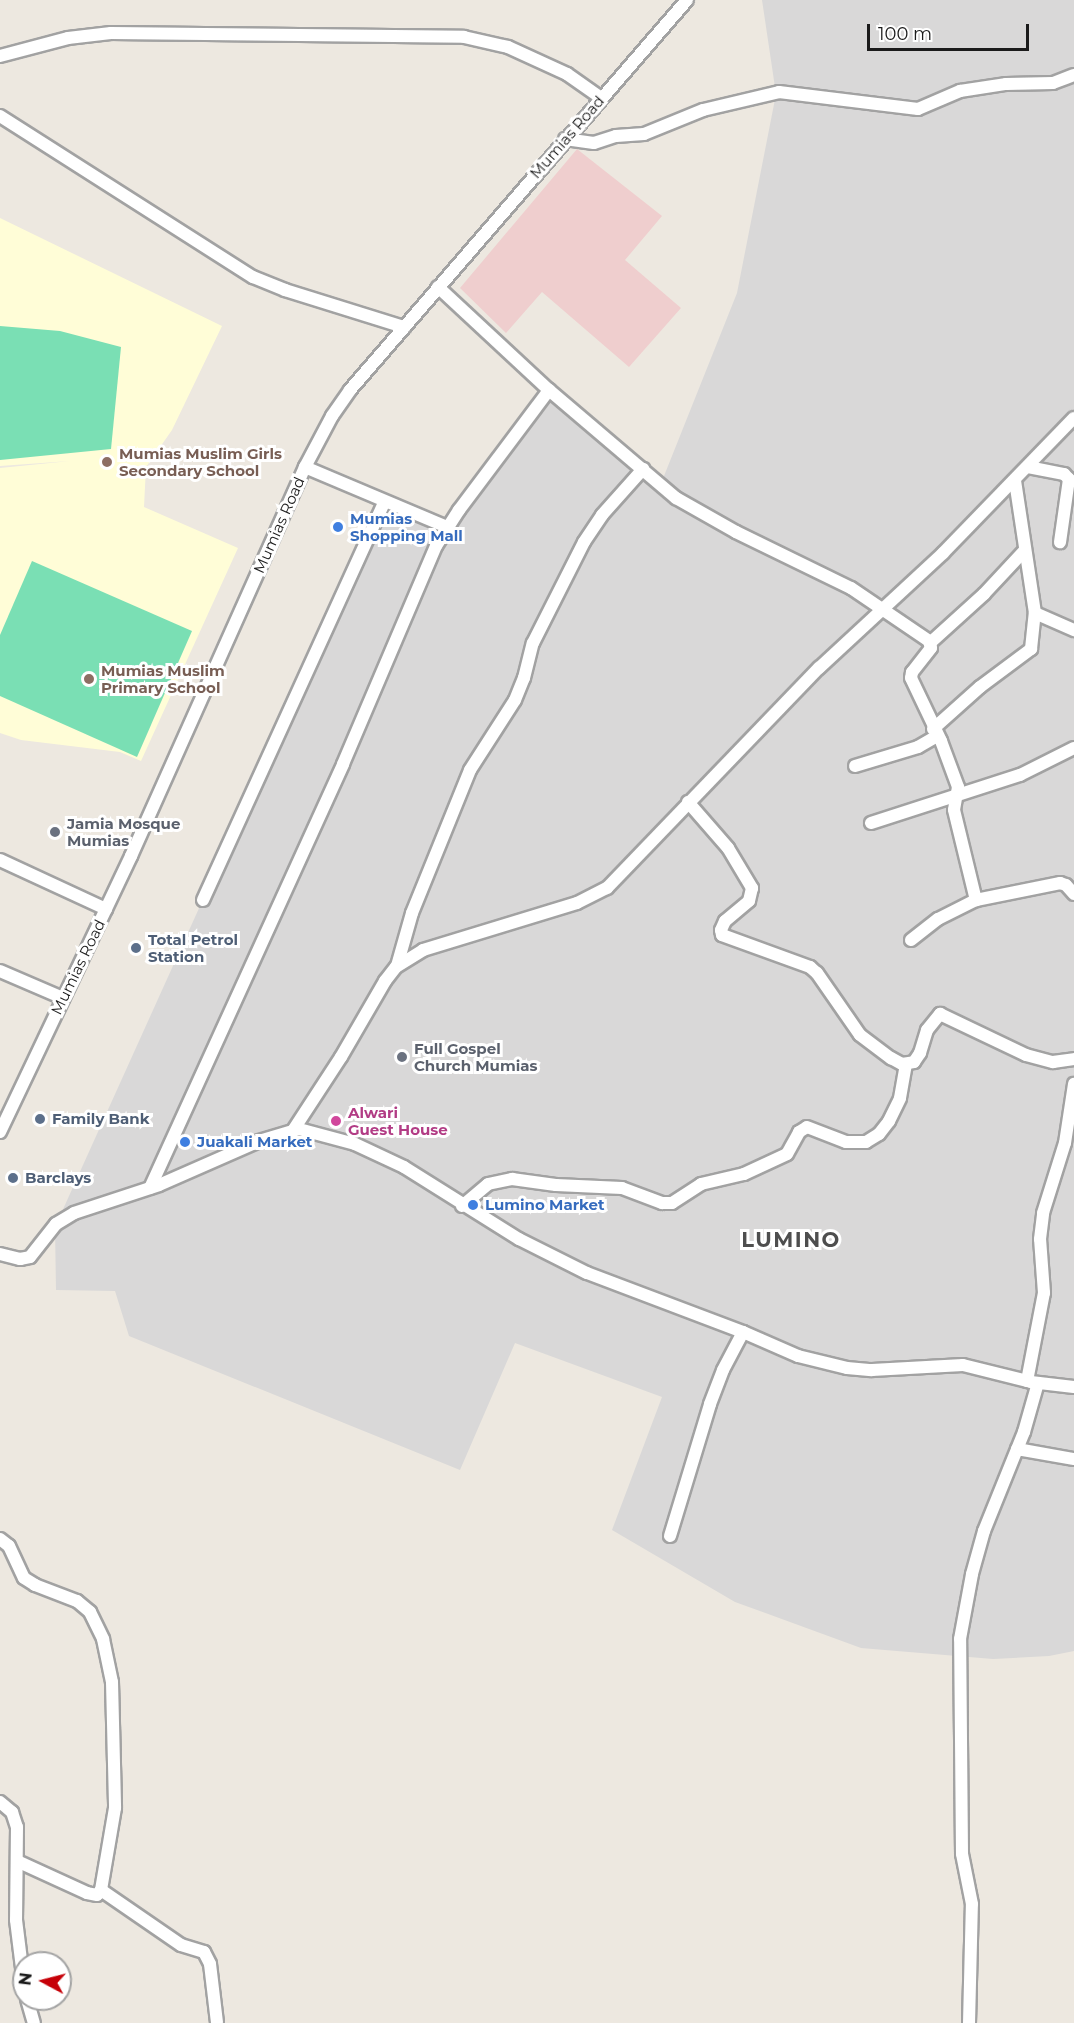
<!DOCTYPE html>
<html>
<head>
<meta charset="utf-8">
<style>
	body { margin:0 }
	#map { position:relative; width:1074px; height:2023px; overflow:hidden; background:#ede8e0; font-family:Montserrat,sans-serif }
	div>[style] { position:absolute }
	.residential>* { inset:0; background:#d9d8d8 }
	.commercial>* { inset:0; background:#efcece }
	.education>* { inset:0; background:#fffdd7 }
	.pitch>* { inset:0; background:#7adfb4 }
	.roads { filter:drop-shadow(2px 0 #a2a2a2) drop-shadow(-2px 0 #a2a2a2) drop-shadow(0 2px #a2a2a2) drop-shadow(0 -2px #a2a2a2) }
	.minor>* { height:12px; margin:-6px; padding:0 6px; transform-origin:6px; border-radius:6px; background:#fff }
	.dots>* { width:16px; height:16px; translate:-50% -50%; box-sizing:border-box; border:3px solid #fff; border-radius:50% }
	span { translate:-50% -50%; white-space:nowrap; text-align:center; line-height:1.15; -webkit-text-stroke:6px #fff; paint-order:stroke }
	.street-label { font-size:15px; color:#1b1b1b }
	.education-label { font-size:15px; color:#785e54; font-weight:700 }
	.left { translate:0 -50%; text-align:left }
	.shop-label { font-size:15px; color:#366cbe; font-weight:700 }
	.worship-label { font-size:15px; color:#5b616d; font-weight:700 }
	.service-label { font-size:15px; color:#4e5e75; font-weight:700 }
	.hotel-label { font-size:15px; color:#b23c85; font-weight:700 }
	.district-label { font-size:21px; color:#4e4e4e; font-weight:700; letter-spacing:1.5px }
	.north { position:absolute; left:12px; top:1951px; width:60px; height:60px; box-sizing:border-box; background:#fff; border:2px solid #a4a4a4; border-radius:50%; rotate:277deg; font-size:16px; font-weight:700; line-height:24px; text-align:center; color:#1b1b1b }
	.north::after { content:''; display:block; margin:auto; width:21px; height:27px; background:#c60008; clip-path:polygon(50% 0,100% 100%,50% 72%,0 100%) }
	.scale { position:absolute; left:867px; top:24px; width:162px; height:27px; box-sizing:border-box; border:3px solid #1b1b1b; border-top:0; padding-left:8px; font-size:18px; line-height:21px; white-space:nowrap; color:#1b1b1b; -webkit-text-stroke:4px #fff; paint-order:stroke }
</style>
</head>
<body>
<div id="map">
	<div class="residential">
		<i style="clip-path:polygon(762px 0,1074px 0,1074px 1651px,1049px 1656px,993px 1659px,861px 1648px,735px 1602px,612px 1530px,662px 1397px,515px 1343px,460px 1470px,129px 1336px,115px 1291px,56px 1290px,55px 1227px,383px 501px,447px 522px,555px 388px,662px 481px,737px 293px,776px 94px)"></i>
	</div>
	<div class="commercial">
		<i style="clip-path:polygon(577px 149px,662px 216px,625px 260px,681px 308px,629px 367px,542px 292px,506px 333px,460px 288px)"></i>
	</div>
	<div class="education">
		<i style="clip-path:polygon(0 218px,222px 326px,172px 430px,146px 467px,144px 507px,238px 548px,141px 761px,120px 752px,21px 740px,0 733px,0 468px,70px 461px,0 466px)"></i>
	</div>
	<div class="pitch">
		<i style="clip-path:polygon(0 326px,60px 331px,121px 347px,111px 449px,0 460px)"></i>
		<i style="clip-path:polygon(32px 561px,192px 631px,137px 757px,0 696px,0 635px)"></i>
	</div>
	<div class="roads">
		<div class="minor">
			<i style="left:0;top:56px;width:70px;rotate:-14.8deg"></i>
			<i style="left:68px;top:38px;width:43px;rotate:-6.6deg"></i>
			<i style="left:111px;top:33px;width:353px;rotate:0.6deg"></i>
			<i style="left:464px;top:37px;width:45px;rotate:12.8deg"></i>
			<i style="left:508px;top:47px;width:65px;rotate:24.6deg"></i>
			<i style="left:567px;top:74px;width:42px;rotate:35.2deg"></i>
			<i style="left:0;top:116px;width:300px;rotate:32.5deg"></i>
			<i style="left:253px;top:277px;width:35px;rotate:22deg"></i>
			<i style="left:285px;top:290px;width:125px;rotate:17.3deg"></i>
			<i style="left:565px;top:139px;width:29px;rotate:8deg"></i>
			<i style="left:594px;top:143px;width:23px;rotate:-18deg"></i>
			<i style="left:616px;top:136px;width:28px;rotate:-4deg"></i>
			<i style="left:644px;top:134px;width:64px;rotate:-22.1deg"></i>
			<i style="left:703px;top:110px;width:78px;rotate:-13.3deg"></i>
			<i style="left:779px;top:92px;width:140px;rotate:7deg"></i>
			<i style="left:918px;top:109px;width:46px;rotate:-23.2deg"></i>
			<i style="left:960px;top:91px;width:47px;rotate:-8.7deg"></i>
			<i style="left:1006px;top:84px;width:47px;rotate:-1.2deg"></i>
			<i style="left:1053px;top:83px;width:22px;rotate:-21deg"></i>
			<i style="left:438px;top:287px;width:151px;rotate:42.9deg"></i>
			<i style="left:549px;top:390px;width:167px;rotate:40.4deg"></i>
			<i style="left:676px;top:498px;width:69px;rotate:29.5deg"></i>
			<i style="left:736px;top:532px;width:128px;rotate:26deg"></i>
			<i style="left:851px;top:588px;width:94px;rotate:34.2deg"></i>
			<i style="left:929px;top:641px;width:7px;rotate:74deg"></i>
			<i style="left:931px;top:648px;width:31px;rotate:128deg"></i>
			<i style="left:912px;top:672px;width:6px;rotate:99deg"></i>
			<i style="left:911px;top:678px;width:70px;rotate:64.5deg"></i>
			<i style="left:941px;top:741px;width:49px;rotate:69.7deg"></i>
			<i style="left:958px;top:787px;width:23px;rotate:100deg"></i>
			<i style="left:954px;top:810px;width:93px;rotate:76.3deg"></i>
			<i style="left:305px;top:467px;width:154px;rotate:22.9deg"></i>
			<i style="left:1028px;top:467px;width:37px;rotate:11deg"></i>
			<i style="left:1064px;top:474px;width:7px;rotate:45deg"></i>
			<i style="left:1069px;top:479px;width:64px;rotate:98.1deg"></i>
			<i style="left:1035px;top:613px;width:43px;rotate:23.6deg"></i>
			<i style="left:930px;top:643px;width:73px;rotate:-42.2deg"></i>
			<i style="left:984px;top:594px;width:60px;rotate:-47deg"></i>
			<i style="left:933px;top:729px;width:63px;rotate:-41.8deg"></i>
			<i style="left:980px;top:687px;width:64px;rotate:-36.7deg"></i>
			<i style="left:1031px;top:649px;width:36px;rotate:-84deg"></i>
			<i style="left:1035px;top:613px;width:134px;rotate:-98.6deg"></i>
			<i style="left:855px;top:766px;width:66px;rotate:-16.8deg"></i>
			<i style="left:918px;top:747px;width:22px;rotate:-30deg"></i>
			<i style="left:688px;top:802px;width:61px;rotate:49deg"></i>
			<i style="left:728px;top:848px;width:47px;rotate:59deg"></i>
			<i style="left:752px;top:888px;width:13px;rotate:103deg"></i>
			<i style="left:749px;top:901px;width:31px;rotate:140deg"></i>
			<i style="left:725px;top:921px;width:10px;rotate:114deg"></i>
			<i style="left:721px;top:930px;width:5px;rotate:79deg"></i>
			<i style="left:722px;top:935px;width:94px;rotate:20deg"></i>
			<i style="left:810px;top:967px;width:9px;rotate:41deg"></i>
			<i style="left:817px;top:973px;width:75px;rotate:55.3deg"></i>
			<i style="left:860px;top:1035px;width:39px;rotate:37deg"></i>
			<i style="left:891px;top:1058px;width:13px;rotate:29deg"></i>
			<i style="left:902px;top:1064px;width:12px;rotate:-9deg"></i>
			<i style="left:914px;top:1062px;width:11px;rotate:-56deg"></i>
			<i style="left:920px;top:1053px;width:24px;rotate:-73deg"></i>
			<i style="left:927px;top:1030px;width:21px;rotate:-51deg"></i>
			<i style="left:940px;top:1014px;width:95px;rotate:25.5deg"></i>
			<i style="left:1026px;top:1055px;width:28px;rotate:15deg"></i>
			<i style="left:1053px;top:1062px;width:21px;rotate:-8deg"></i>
			<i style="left:871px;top:823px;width:157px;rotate:-17.9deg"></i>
			<i style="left:1020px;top:775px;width:60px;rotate:-26.6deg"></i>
			<i style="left:0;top:860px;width:117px;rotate:24.8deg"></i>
			<i style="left:203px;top:900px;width:436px;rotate:-65.5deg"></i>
			<i style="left:911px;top:940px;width:34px;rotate:-38deg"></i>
			<i style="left:938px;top:919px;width:42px;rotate:-26.6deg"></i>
			<i style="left:976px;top:900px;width:86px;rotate:-11.4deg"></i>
			<i style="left:1060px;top:883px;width:6px;rotate:18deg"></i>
			<i style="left:1066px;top:885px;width:12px;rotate:48deg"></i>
			<i style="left:397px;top:966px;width:55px;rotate:-74.2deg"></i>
			<i style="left:412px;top:913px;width:154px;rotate:-67.9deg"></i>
			<i style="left:470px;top:770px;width:83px;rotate:-57.3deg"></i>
			<i style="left:515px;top:700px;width:24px;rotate:-68deg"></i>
			<i style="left:524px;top:678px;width:36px;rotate:-76deg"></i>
			<i style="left:533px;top:643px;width:113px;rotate:-63.2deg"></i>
			<i style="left:584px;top:542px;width:32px;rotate:-56deg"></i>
			<i style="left:602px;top:515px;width:62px;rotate:-48.3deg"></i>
			<i style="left:0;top:971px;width:69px;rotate:23.2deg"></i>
			<i style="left:294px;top:1129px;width:86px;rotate:-56.9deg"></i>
			<i style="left:341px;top:1057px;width:88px;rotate:-59.9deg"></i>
			<i style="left:385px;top:981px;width:18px;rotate:-52deg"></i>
			<i style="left:396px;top:967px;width:32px;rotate:-32deg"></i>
			<i style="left:423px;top:950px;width:161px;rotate:-17deg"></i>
			<i style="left:577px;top:903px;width:34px;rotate:-27deg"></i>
			<i style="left:607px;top:888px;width:306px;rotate:-46.1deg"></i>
			<i style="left:819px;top:668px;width:169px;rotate:-42.8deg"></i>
			<i style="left:943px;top:553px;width:188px;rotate:-45.9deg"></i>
			<i style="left:0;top:1132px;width:306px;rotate:-64.6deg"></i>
			<i style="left:131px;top:856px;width:426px;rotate:-65.9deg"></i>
			<i style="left:305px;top:467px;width:58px;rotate:-62.1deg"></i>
			<i style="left:332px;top:416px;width:32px;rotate:-55deg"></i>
			<i style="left:350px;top:390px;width:515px;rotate:-49.17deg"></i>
			<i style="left:150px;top:1188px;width:466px;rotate:-65.5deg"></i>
			<i style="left:343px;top:764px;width:237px;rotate:-66.9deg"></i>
			<i style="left:436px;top:546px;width:43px;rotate:-57.4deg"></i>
			<i style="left:459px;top:510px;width:150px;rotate:-53.1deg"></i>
			<i style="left:462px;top:1206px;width:34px;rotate:-40deg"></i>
			<i style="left:488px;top:1184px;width:25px;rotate:-12deg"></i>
			<i style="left:512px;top:1179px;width:44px;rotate:7.8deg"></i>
			<i style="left:556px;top:1185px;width:66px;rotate:2.6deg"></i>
			<i style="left:622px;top:1188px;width:43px;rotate:20.6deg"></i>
			<i style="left:662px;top:1203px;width:10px"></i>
			<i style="left:672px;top:1203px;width:35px;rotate:-33deg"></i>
			<i style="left:701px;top:1184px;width:44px;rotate:-13.1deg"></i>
			<i style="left:744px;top:1174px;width:47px;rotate:-24.9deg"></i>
			<i style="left:787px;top:1154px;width:25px;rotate:-61deg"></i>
			<i style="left:799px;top:1132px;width:9px;rotate:-32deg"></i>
			<i style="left:807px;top:1127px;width:42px;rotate:21deg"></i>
			<i style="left:846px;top:1142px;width:20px"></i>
			<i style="left:866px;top:1142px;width:15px;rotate:-32deg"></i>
			<i style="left:879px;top:1134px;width:16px;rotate:-52deg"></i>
			<i style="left:889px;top:1121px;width:25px;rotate:-64deg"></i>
			<i style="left:900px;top:1098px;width:34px;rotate:-80deg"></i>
			<i style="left:0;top:1254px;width:21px;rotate:14deg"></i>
			<i style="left:20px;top:1259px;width:10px;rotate:-11deg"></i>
			<i style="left:30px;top:1257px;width:42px;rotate:-51.8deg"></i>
			<i style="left:56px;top:1224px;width:21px;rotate:-31deg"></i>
			<i style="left:74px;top:1213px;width:89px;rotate:-18.2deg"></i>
			<i style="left:159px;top:1185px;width:109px;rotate:-23.7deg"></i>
			<i style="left:259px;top:1141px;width:42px;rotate:-16.7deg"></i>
			<i style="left:299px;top:1129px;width:58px;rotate:15deg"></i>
			<i style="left:355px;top:1144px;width:54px;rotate:25.1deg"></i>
			<i style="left:404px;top:1167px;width:136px;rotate:32.1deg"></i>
			<i style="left:519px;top:1239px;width:76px;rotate:26.6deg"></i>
			<i style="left:587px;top:1273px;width:167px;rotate:20.7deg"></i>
			<i style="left:743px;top:1332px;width:60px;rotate:23.6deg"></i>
			<i style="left:798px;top:1356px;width:50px;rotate:13.8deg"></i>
			<i style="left:847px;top:1368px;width:25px;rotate:5deg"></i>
			<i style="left:872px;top:1370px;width:91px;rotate:-3.1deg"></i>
			<i style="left:963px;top:1365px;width:70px;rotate:14deg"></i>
			<i style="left:1031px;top:1382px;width:43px;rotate:6.6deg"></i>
			<i style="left:1027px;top:1381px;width:90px;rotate:-79.1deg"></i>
			<i style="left:1044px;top:1293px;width:54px;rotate:-94.2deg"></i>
			<i style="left:1040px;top:1239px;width:26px;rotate:-83deg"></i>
			<i style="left:1043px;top:1213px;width:73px;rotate:-72.6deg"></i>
			<i style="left:1065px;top:1143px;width:60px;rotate:-81.3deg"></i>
			<i style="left:1017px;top:1449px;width:58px;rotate:10deg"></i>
			<i style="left:670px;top:1536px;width:138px;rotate:-73.1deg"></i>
			<i style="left:710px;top:1404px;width:36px;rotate:-69deg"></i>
			<i style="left:723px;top:1370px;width:43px;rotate:-62.2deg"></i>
			<i style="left:0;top:1539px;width:11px;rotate:38deg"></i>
			<i style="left:9px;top:1546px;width:35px;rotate:65deg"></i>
			<i style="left:24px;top:1578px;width:13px;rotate:32deg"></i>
			<i style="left:35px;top:1585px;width:45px;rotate:20.9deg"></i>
			<i style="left:77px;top:1601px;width:17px;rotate:40deg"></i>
			<i style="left:90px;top:1612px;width:30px;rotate:64deg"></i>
			<i style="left:103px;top:1639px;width:44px;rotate:78.2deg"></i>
			<i style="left:112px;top:1682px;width:126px;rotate:88.6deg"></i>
			<i style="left:115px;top:1808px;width:83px;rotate:99.7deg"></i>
			<i style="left:101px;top:1890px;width:6px;rotate:129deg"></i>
			<i style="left:97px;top:1895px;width:10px;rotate:-169deg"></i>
			<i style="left:87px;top:1893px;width:77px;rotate:-155.4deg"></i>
			<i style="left:0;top:1802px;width:16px;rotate:40deg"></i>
			<i style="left:12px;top:1812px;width:16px;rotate:72deg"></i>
			<i style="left:17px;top:1827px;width:93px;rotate:90.6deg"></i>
			<i style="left:16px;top:1920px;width:64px;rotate:82.9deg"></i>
			<i style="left:101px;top:1890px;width:97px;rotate:34.5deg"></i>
			<i style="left:181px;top:1945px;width:24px;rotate:17deg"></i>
			<i style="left:204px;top:1952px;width:13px;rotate:63deg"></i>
			<i style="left:210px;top:1964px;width:59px;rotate:83.2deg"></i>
			<i style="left:27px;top:1999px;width:25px;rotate:74deg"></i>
			<i style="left:969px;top:2023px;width:119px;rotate:-88.6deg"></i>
			<i style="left:972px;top:1904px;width:51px;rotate:-101.3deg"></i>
			<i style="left:962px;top:1854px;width:215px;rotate:-90.5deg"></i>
			<i style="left:960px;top:1639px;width:66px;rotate:-79.5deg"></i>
			<i style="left:972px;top:1574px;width:45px;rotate:-74.4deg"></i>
			<i style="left:984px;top:1531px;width:107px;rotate:-68deg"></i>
			<i style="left:1024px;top:1432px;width:51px;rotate:-74.1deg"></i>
		</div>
	</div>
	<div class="dots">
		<i style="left:107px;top:462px;background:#8d6e63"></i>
		<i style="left:338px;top:527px;background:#3f7fe0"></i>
		<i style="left:89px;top:679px;background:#8d6e63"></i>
		<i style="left:55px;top:832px;background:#6b7280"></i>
		<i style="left:136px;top:948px;background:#5c6f8a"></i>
		<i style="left:402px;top:1057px;background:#6b7280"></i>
		<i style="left:40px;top:1119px;background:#5c6f8a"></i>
		<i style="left:336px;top:1121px;background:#d1479c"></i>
		<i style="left:185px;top:1142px;background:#3f7fe0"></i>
		<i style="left:13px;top:1178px;background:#5c6f8a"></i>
		<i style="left:473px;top:1205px;background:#3f7fe0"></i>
	</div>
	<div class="street-label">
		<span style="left:567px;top:137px;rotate:-49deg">Mumias Road</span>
		<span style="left:279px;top:525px;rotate:-66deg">Mumias Road</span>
		<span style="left:78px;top:967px;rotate:-64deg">Mumias Road</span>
	</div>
	<div class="education-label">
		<span class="left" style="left:119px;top:462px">Mumias Muslim Girls<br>Secondary School</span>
		<span class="left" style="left:101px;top:679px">Mumias Muslim<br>Primary School</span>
	</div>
	<div class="shop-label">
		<span class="left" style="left:350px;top:527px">Mumias<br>Shopping Mall</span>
		<span class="left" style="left:197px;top:1142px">Juakali Market</span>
		<span class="left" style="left:485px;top:1205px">Lumino Market</span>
	</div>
	<div class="worship-label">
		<span class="left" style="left:67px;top:832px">Jamia Mosque<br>Mumias</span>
		<span class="left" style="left:414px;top:1057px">Full Gospel<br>Church Mumias</span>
	</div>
	<div class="service-label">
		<span class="left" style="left:148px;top:948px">Total Petrol<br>Station</span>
		<span class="left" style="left:52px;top:1119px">Family Bank</span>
		<span class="left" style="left:25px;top:1178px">Barclays</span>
	</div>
	<div class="hotel-label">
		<span class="left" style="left:348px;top:1121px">Alwari<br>Guest House</span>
	</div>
	<div class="district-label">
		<span style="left:791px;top:1240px">LUMINO</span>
	</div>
	<div class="north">N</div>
	<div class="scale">100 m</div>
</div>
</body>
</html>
